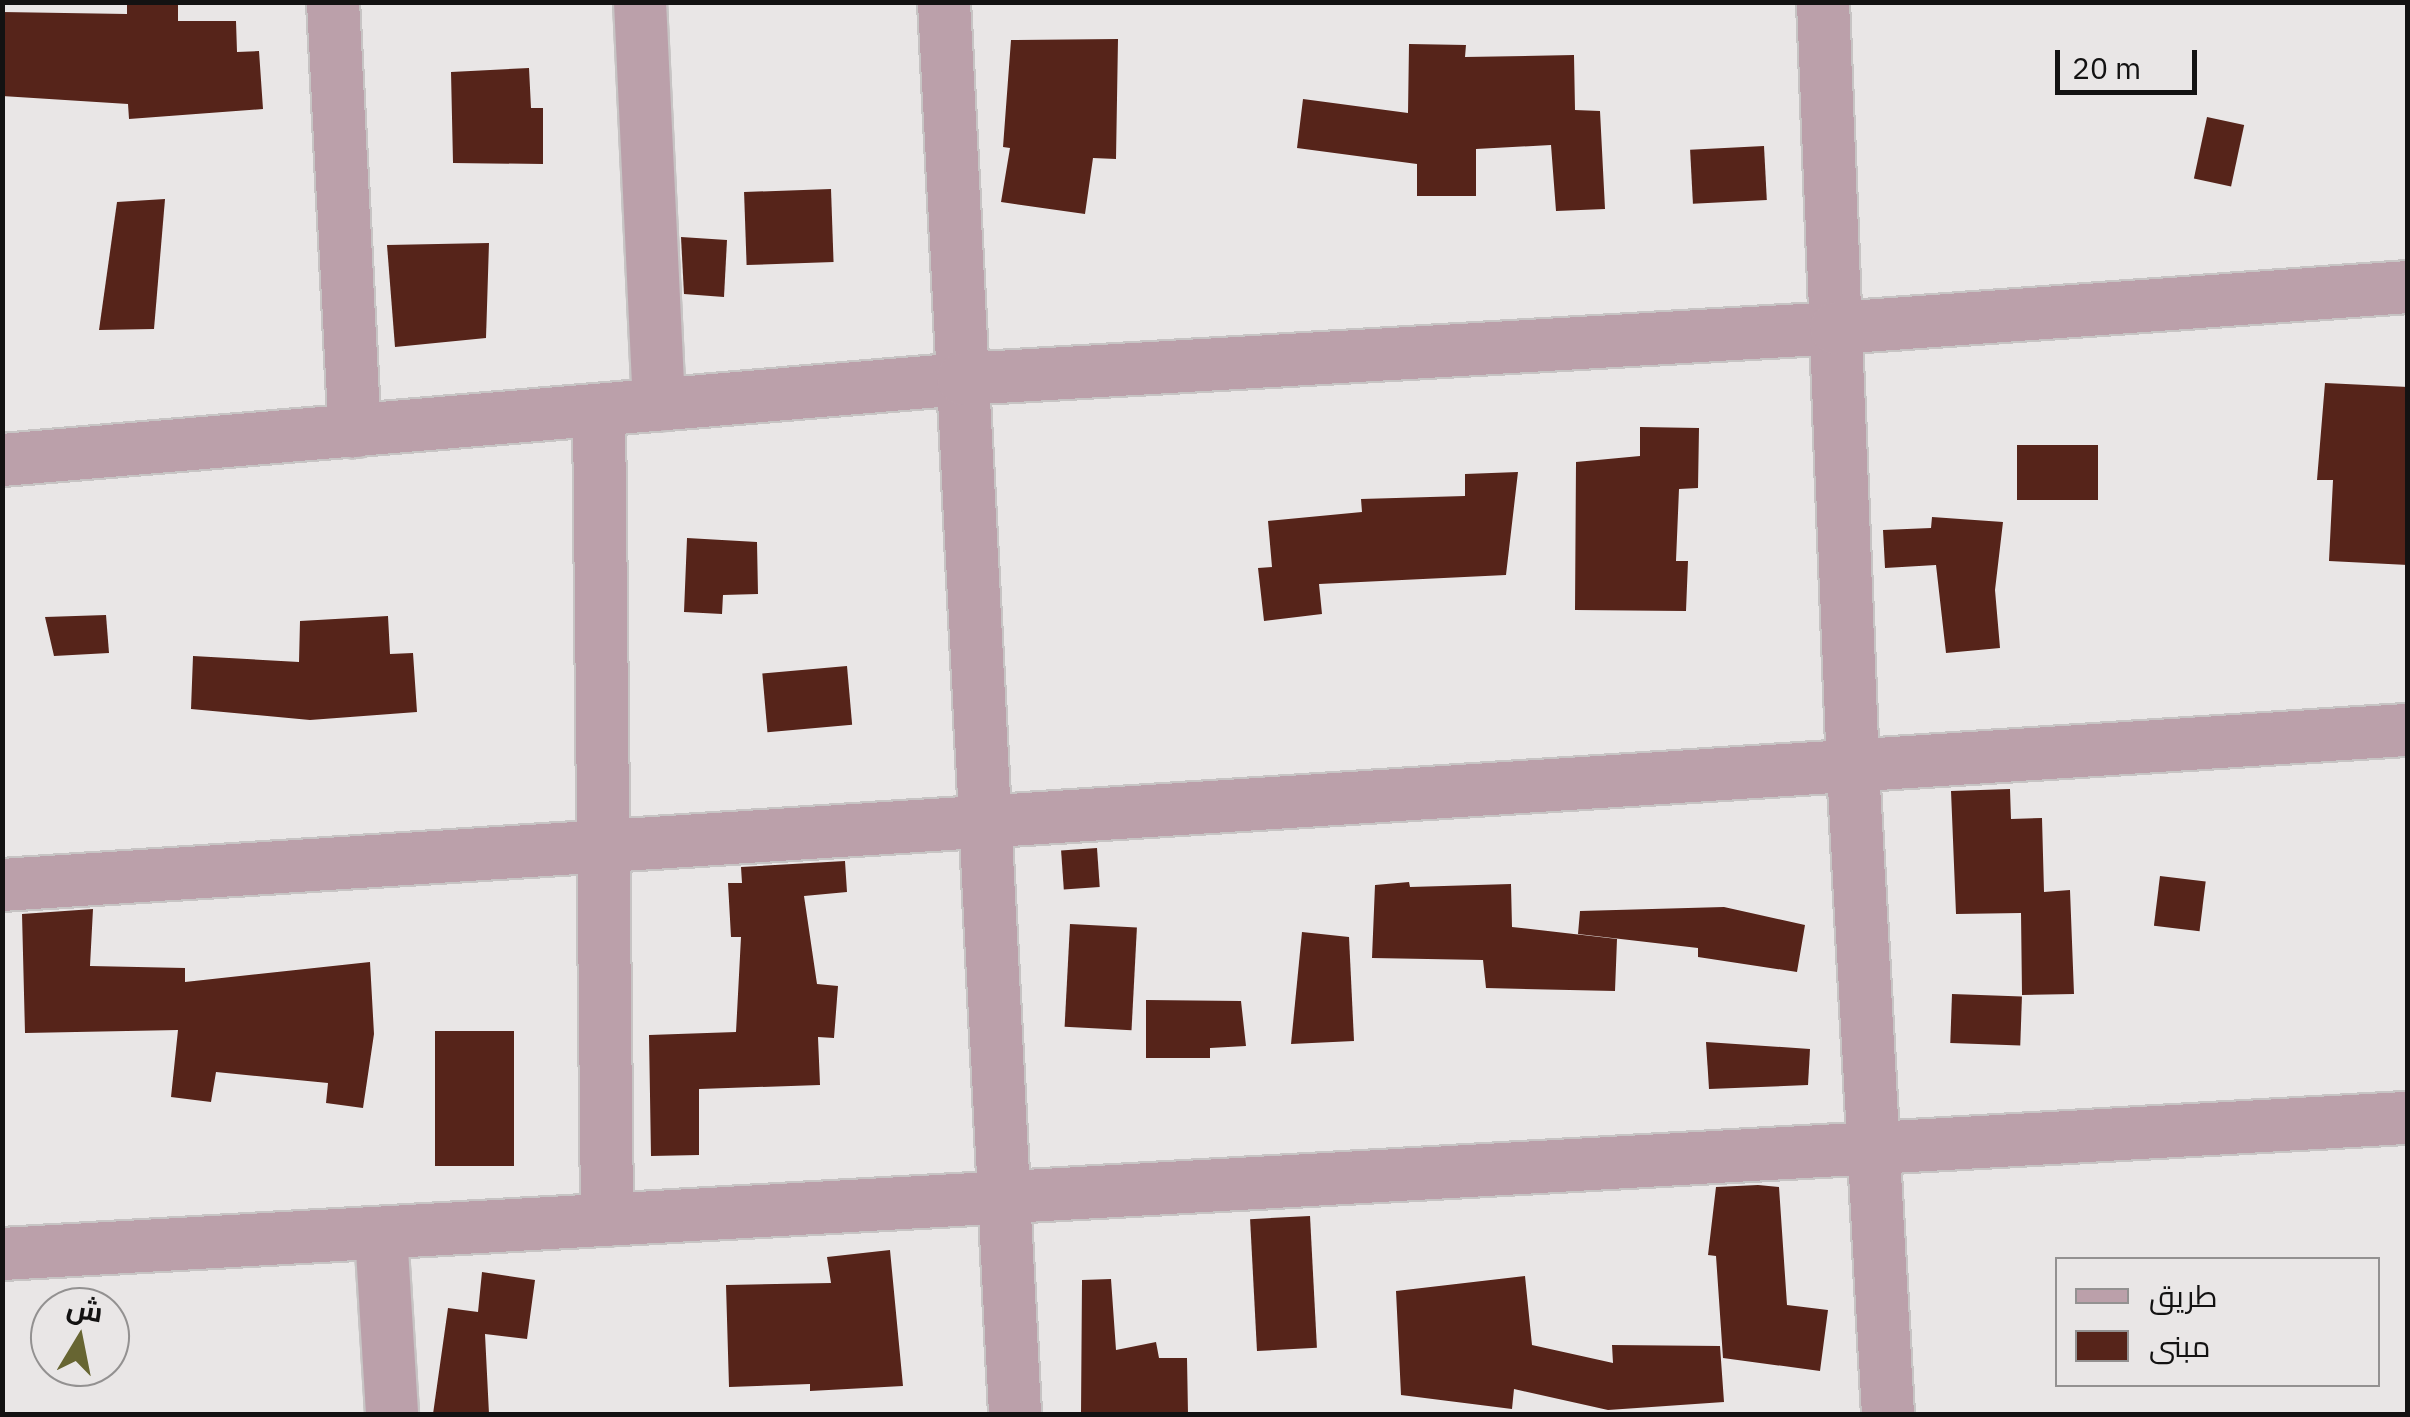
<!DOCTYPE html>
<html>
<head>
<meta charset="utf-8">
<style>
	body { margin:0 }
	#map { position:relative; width:2410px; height:1417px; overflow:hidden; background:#e9e6e6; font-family:"IBM Plex Sans",Cairo,sans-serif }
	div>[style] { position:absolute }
	.building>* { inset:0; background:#56241a; transform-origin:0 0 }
	.roads { filter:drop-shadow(2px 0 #c7c4c4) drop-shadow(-2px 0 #c7c4c4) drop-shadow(0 2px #c7c4c4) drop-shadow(0 -2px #c7c4c4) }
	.street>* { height:52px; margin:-26px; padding:0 26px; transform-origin:26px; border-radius:26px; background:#bba0aa }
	span { translate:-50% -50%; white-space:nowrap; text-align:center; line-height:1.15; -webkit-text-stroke:10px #e9e6e6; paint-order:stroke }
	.frame { position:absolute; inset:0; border:5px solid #131212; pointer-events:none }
	.legend { position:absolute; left:2055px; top:1257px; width:325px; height:130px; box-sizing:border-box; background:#e9e6e6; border:2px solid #939191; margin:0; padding:12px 18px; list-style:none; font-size:30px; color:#131212 }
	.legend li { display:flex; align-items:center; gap:20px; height:50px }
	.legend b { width:50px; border:2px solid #939191 }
	.north { position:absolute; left:30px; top:1287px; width:100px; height:100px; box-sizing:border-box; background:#e9e6e6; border:2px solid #939191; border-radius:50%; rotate:10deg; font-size:28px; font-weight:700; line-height:40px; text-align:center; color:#131212 }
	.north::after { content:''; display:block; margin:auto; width:35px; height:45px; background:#676532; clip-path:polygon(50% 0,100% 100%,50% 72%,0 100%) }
	.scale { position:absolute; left:2055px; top:50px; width:142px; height:45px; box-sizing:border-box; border:5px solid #131212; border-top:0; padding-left:12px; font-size:30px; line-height:35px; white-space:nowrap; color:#131212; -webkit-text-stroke:8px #e9e6e6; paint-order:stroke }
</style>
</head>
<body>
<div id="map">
	<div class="building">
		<i style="clip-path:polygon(127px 2px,178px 2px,178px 21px,236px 21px,237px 52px,259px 51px,263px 109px,129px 119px,128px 104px,2px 96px,2px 12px,127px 14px)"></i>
		<i style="clip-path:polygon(1118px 39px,1116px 159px,1093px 158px,1085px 214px,1001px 202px,1010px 148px,1003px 147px,1011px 40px)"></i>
		<i style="clip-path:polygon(1409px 44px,1466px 45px,1465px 57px,1574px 55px,1575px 110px,1600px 111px,1605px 209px,1556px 211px,1551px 145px,1476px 149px,1476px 196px,1417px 196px,1417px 164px,1297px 148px,1303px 99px,1408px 113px)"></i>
		<i style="clip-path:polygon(529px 68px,531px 108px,543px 108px,543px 164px,453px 163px,451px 72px)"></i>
		<i style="left:2207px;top:117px;width:38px;height:63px;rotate:12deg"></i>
		<i style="left:1764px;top:146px;width:54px;height:74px;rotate:87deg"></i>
		<i style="left:831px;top:189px;width:73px;height:87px;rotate:88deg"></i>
		<i style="clip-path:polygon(165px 199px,154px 329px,99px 330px,117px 202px)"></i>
		<i style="clip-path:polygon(681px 237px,727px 240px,724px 297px,684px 294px)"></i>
		<i style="clip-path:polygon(489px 243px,486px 338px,395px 347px,387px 245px)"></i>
		<i style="clip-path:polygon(2325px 383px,2408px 387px,2408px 565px,2329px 561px,2333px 480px,2317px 480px)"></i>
		<i style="clip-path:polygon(1640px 427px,1699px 428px,1698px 488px,1679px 489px,1676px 561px,1688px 561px,1686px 611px,1575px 610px,1576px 462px,1640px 456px)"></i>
		<i style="left:2017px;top:445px;width:81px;height:55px"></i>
		<i style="clip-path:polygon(1518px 472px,1506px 575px,1319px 584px,1322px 614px,1264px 621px,1258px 568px,1272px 567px,1268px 521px,1362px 512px,1361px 499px,1465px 496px,1465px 474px)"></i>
		<i style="clip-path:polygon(1932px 517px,2003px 522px,1995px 590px,2000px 648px,1946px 653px,1936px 565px,1885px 568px,1883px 530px,1931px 528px)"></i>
		<i style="clip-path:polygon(687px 538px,757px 542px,758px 594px,723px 595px,722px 614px,684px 612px)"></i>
		<i style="clip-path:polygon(106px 615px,109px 653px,54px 656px,45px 617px)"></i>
		<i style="clip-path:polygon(388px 616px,390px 654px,413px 653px,417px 712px,310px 720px,191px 709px,193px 656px,299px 662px,300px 621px)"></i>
		<i style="left:847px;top:666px;width:59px;height:85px;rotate:85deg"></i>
		<i style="clip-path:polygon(2010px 789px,2011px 819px,2042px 818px,2044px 892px,2070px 890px,2074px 994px,2022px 995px,2021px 913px,1956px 914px,1951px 791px)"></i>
		<i style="left:1097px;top:848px;width:39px;height:36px;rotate:86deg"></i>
		<i style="clip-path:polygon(845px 861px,847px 892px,804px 896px,817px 984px,838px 986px,834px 1038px,818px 1037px,820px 1085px,699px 1089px,699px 1155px,651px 1156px,649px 1035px,736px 1032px,741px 937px,731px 937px,728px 883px,742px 883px,741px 867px)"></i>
		<i style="left:2160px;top:876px;width:46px;height:50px;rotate:7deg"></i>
		<i style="clip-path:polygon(1409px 882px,1410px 887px,1511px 884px,1512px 927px,1617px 939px,1615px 991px,1486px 988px,1483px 960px,1372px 958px,1375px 885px)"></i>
		<i style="clip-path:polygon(1724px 907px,1805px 925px,1797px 972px,1698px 957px,1698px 948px,1578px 934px,1580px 911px)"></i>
		<i style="clip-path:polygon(93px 909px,90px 966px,185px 968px,185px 982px,370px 962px,374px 1034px,363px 1108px,326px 1103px,328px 1083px,216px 1072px,211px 1102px,171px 1097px,178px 1030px,25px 1033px,22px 914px)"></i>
		<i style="left:1070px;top:924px;width:67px;height:103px;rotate:3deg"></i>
		<i style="clip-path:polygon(1302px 932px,1349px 937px,1354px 1041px,1291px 1044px)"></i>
		<i style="left:1952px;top:994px;width:70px;height:49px;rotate:2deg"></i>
		<i style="clip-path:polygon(1146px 1000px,1241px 1001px,1246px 1046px,1210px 1048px,1210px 1058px,1146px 1058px)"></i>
		<i style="left:514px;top:1031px;width:135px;height:79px;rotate:90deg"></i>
		<i style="clip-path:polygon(1706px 1042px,1810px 1049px,1808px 1085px,1709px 1089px)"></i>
		<i style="clip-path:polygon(1758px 1185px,1779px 1187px,1787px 1305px,1828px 1310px,1820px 1371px,1723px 1358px,1716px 1256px,1708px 1255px,1716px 1187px)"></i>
		<i style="left:1310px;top:1216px;width:132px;height:60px;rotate:87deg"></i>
		<i style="clip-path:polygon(890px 1250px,903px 1386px,810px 1391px,810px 1384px,729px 1387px,726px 1285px,831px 1283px,827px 1257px)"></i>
		<i style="clip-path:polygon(482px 1272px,535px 1280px,527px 1339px,485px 1334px,489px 1414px,433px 1414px,448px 1308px,478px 1312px)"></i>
		<i style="clip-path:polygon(1525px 1276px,1532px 1345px,1613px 1363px,1612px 1345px,1720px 1346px,1724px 1402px,1608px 1410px,1514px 1389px,1512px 1409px,1401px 1395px,1396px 1291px)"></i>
		<i style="clip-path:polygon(1111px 1279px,1116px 1350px,1156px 1342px,1159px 1358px,1187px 1358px,1188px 1414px,1081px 1414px,1082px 1280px)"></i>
	</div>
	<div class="roads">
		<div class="street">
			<i style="left:333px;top:2px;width:430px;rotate:87.1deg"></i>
			<i style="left:640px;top:2px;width:403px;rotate:87.3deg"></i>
			<i style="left:944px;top:2px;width:1414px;rotate:87.12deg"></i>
			<i style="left:1823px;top:2px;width:767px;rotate:87.76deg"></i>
			<i style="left:1853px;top:768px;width:647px;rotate:86.9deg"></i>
			<i style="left:599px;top:410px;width:810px;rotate:89.43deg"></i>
			<i style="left:2px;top:460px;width:964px;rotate:-4.82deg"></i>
			<i style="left:963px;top:379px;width:874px;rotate:-3.34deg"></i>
			<i style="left:1836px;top:328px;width:573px;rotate:-4.1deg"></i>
			<i style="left:2px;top:885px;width:2411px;rotate:-3.69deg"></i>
			<i style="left:381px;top:1233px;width:181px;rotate:86.5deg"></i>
			<i style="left:2px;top:1254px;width:2410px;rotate:-3.24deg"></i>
		</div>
	</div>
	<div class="frame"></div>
	<ul class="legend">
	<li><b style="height:12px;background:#bba0aa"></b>طريق</li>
	<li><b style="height:28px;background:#56241a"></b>مبنى</li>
	</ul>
	<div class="north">ش</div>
	<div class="scale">20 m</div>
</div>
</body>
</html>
